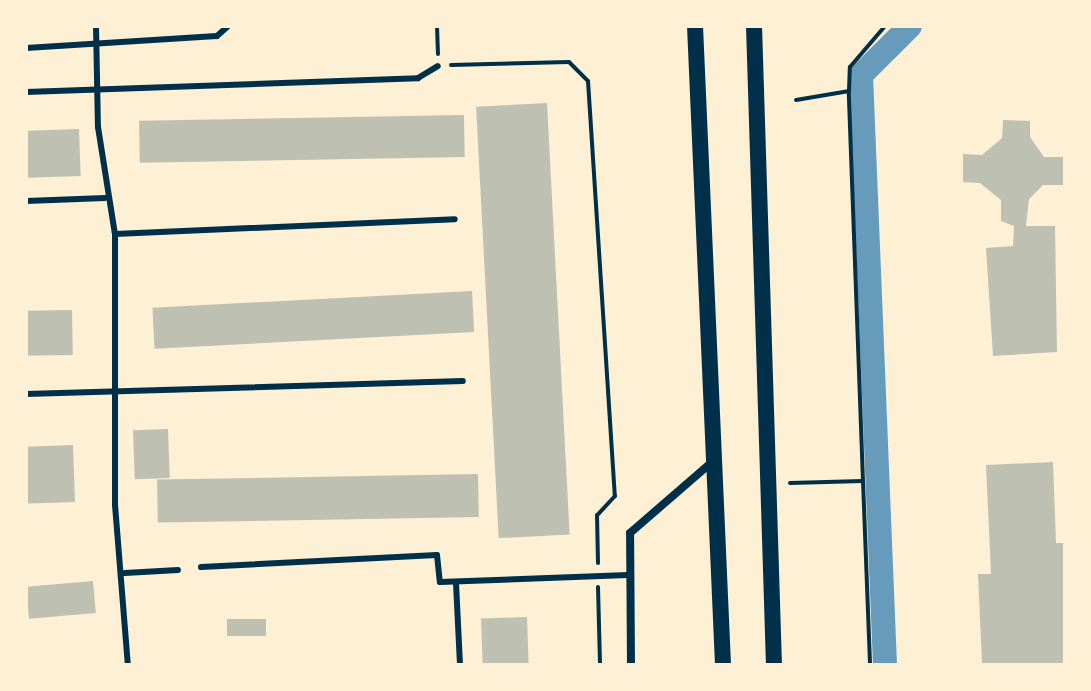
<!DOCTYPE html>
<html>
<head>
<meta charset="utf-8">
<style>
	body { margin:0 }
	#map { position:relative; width:1091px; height:691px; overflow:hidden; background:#fdf0d5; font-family:Commissioner,sans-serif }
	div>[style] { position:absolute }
	.canal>* { height:24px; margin:-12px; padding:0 12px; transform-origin:12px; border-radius:12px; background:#669bbc }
	.building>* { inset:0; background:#bec0b2; transform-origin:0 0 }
	.path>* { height:4px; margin:-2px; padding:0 2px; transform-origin:2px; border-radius:2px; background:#003049 }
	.service>* { height:6px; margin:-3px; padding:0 3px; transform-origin:3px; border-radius:3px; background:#003049 }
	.minor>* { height:8px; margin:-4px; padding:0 4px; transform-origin:4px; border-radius:4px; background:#003049 }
	.secondary>* { height:16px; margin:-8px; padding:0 8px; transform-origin:8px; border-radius:8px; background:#003049 }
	span { translate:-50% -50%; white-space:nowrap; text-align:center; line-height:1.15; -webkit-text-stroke:7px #fdf0d5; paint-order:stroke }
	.frame { position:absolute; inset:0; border:28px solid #fdf0d5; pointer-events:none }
</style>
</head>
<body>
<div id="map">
	<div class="canal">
		<i style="left:885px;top:665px;width:590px;rotate:-92.33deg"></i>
		<i style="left:861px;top:75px;width:69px;rotate:-45deg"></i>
	</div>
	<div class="building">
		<i style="left:547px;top:103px;width:432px;height:71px;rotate:87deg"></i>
		<i style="left:464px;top:115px;width:42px;height:325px;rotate:89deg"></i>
		<i style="clip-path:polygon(1003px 120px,1030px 121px,1030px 137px,1044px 157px,1065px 157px,1064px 185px,1043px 185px,1029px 199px,1026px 226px,1055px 226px,1057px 352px,993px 356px,986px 248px,1013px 246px,1014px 226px,1001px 221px,1001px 200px,980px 183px,963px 182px,963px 154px,982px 155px,1002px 138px)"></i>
		<i style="left:79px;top:129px;width:47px;height:53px;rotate:88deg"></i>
		<i style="left:472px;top:291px;width:41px;height:320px;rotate:87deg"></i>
		<i style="left:72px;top:310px;width:45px;height:46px;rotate:89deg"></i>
		<i style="left:168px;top:429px;width:49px;height:35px;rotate:88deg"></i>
		<i style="left:73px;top:445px;width:57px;height:47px;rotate:88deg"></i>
		<i style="clip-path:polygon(1053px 462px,1056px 543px,1065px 543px,1065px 665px,982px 663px,978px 574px,991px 574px,986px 465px)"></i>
		<i style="left:478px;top:474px;width:43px;height:321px;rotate:89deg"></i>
		<i style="left:93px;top:581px;width:32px;height:67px;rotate:85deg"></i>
		<i style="left:527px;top:617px;width:48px;height:46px;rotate:88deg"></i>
		<i style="left:266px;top:619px;width:17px;height:39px;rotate:90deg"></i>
	</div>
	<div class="path">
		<i style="left:437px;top:26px;width:28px;rotate:88deg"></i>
		<i style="left:451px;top:65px;width:118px;rotate:-1.5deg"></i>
		<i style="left:569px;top:62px;width:27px;rotate:45deg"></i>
		<i style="left:588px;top:81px;width:416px;rotate:86.3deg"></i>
		<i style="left:615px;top:496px;width:26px;rotate:133deg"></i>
		<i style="left:597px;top:515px;width:48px;rotate:88.8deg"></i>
		<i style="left:796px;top:100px;width:54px;rotate:-9.6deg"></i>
		<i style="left:849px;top:91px;width:24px;rotate:-88deg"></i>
		<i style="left:850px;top:67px;width:54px;rotate:-49.5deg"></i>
		<i style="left:863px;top:481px;width:184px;rotate:87.8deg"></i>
		<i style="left:790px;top:483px;width:73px;rotate:-1.6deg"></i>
		<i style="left:863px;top:481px;width:390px;rotate:-92.1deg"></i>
		<i style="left:598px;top:587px;width:78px;rotate:88.5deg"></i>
	</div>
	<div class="service">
		<i style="left:96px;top:26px;width:101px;rotate:88.9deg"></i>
		<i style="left:98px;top:127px;width:108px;rotate:81deg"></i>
		<i style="left:115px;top:234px;width:271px;rotate:90deg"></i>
		<i style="left:115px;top:505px;width:161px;rotate:85.4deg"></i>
		<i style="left:26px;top:48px;width:191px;rotate:-3.6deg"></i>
		<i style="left:217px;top:36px;width:15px;rotate:-42deg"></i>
		<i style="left:26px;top:92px;width:392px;rotate:-2deg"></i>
		<i style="left:418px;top:78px;width:23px;rotate:-31deg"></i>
		<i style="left:26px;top:201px;width:79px;rotate:-2.2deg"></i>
		<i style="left:115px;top:234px;width:340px;rotate:-2.5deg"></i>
		<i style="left:26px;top:394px;width:437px;rotate:-1.7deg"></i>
		<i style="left:201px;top:567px;width:236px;rotate:-2.9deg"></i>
		<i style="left:437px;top:555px;width:27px;rotate:84deg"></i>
		<i style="left:440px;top:582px;width:188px;rotate:-2.1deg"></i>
		<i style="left:125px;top:573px;width:53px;rotate:-3.2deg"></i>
		<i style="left:456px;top:583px;width:82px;rotate:87.2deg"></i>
	</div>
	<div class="minor">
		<i style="left:631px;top:665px;width:132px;rotate:-90.4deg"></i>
		<i style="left:630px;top:533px;width:110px;rotate:-40.9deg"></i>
	</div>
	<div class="secondary">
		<i style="left:695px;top:26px;width:640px;rotate:87.49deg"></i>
		<i style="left:754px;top:26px;width:639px;rotate:88.21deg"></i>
	</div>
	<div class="frame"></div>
</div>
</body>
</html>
